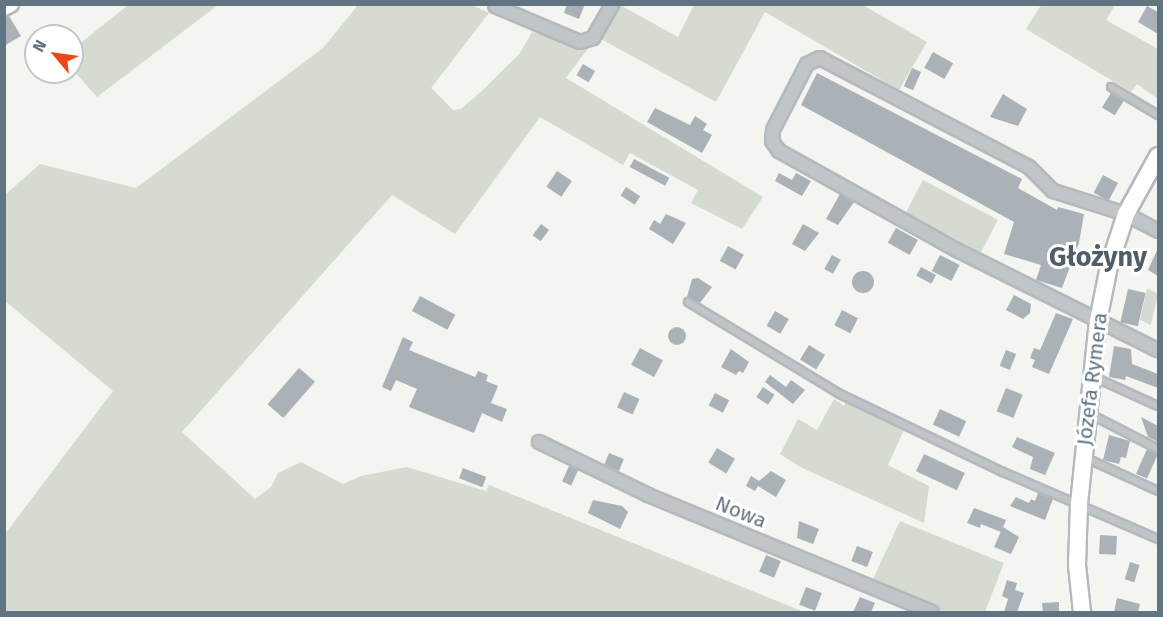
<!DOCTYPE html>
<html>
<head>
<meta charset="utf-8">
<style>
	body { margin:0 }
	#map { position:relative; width:1163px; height:617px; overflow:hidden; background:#f4f4f0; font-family:"Fira Sans",sans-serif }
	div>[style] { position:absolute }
	.green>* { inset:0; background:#d5dbd0; transform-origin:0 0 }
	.building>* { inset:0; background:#aab2b7; transform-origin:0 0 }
	.round { border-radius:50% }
	.roads { filter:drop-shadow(2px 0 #b3b9bd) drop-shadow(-2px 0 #b3b9bd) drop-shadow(0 2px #b3b9bd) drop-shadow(0 -2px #b3b9bd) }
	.lane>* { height:6px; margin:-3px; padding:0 3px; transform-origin:3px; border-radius:3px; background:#c1c5c8 }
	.street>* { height:12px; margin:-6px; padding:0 6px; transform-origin:6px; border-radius:6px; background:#c1c5c8 }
	.secondary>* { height:16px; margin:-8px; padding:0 8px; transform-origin:8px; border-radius:8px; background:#fff }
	span { translate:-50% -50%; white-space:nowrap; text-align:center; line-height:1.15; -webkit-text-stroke:6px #fff; paint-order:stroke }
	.street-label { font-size:21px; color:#617482 }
	.district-label { font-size:27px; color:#505d67; font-weight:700 }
	.frame { position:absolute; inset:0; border:6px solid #617482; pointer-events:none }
	.north { position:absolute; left:24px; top:24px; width:60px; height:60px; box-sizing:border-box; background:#fff; border:2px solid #c0c7cd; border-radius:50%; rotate:299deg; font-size:16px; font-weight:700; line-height:24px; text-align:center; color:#617482 }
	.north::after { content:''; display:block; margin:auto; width:21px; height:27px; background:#ec4718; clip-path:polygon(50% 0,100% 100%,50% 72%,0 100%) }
</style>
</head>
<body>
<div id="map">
	<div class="green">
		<i style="clip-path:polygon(470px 4px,489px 13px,431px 88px,453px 110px,461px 109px,484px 89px,520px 53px,532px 32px,580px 46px,592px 43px,566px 78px,763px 197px,742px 229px,691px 203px,698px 190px,630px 153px,623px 165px,540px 117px,455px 234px,392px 195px,182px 432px,255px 499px,271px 487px,278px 473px,301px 462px,343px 484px,361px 476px,407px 467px,486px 491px,489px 485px,804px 612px,5px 612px,5px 534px,113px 391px,5px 301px,5px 195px,40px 164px,136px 188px,323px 48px,358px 5px)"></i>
		<i style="clip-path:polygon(861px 4px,927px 42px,899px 90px,765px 12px,716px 102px,601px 39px,620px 5px,678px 37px,694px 5px)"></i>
		<i style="clip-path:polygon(128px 5px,218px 5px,97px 97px,72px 69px,72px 50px)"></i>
		<i style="clip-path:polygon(1041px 5px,1115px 5px,1106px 20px,1158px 49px,1158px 99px,1137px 84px,1131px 92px,1026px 29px)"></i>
		<i style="left:923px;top:180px;width:85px;height:37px;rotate:28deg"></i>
		<i style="clip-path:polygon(1147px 288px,1158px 294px,1151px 325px,1140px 320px)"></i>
		<i style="clip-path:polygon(834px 399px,844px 406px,847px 400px,904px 430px,888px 465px,929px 486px,924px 523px,802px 468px,780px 454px,798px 419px,817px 430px)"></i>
		<i style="clip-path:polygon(900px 521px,1004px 563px,985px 612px,945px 612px,892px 591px,890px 586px,873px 579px)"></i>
	</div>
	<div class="building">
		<i style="clip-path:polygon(567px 4px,585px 4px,579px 19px,564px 13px)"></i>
		<i style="clip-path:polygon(1147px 6px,1158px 12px,1158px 34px,1138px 22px)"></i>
		<i style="clip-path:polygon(9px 16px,21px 36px,4px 46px,4px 17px)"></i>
		<i style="left:933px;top:52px;width:23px;height:18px;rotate:29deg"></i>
		<i style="left:583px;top:64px;width:14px;height:13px;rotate:30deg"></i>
		<i style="left:912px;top:68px;width:10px;height:20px;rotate:24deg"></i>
		<i style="clip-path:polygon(817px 73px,1022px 179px,1018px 188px,1057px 210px,1058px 207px,1084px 214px,1079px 243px,1062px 288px,1036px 280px,1041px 265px,1004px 254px,1014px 222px,801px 105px)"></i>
		<i style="left:1111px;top:93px;width:15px;height:17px;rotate:32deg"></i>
		<i style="clip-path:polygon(1003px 94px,1027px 109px,1018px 126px,990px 117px)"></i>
		<i style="clip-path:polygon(655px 108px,690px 125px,695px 116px,707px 124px,703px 130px,712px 135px,702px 153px,647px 122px)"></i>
		<i style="left:634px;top:159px;width:40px;height:9px;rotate:28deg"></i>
		<i style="left:557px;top:171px;width:18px;height:19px;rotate:34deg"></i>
		<i style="clip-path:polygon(779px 173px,792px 180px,796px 173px,811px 181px,802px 196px,775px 181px)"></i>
		<i style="left:1103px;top:175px;width:17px;height:20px;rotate:28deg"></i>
		<i style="left:626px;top:187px;width:17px;height:10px;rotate:33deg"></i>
		<i style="clip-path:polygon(840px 194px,854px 202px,838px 225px,826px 219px)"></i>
		<i style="clip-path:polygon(666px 214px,686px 223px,673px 244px,649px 229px,654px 220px,660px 224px)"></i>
		<i style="left:541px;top:224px;width:10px;height:14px;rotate:37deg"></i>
		<i style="clip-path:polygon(803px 224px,819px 233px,805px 251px,792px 244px)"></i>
		<i style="left:896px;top:228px;width:25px;height:17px;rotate:29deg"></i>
		<i style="left:728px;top:246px;width:18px;height:17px;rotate:29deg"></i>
		<i style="clip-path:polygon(1158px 248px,1158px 276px,1148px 270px)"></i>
		<i style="left:832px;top:255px;width:10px;height:16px;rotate:29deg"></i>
		<i style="left:940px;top:255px;width:22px;height:18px;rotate:27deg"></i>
		<i style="left:921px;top:267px;width:17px;height:10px;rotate:28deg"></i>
		<i class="round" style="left:852px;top:271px;width:22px;height:22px"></i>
		<i style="clip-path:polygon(698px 278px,712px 287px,700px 303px,687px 297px,692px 279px)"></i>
		<i style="left:1128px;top:289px;width:18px;height:34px;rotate:13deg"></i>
		<i style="clip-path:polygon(1014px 295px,1031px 304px,1030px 313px,1023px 319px,1006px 310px)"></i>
		<i style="left:420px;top:296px;width:40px;height:17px;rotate:28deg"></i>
		<i style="left:842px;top:310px;width:18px;height:17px;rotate:27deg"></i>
		<i style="left:775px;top:311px;width:16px;height:17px;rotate:30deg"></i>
		<i style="clip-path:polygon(1056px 313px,1073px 319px,1049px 374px,1032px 367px,1035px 360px,1030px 358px,1034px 348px,1040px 350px)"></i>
		<i class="round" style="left:668px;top:327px;width:18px;height:18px"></i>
		<i style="clip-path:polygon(403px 337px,413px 342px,409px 350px,475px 377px,478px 371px,488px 375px,486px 381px,498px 386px,491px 403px,507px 409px,502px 422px,482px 413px,474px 433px,409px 407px,417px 389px,396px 380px,391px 391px,382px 387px)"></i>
		<i style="left:809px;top:345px;width:19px;height:17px;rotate:32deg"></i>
		<i style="clip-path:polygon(1114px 346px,1131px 349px,1132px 364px,1158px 374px,1158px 388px,1126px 376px,1125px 380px,1109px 377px)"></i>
		<i style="left:640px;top:348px;width:26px;height:19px;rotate:28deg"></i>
		<i style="clip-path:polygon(731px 349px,749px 362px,743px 373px,739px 371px,736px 375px,721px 367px)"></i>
		<i style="left:1006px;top:350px;width:11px;height:17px;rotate:22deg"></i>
		<i style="left:299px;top:368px;width:21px;height:48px;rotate:41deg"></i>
		<i style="clip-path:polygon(770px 375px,786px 387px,791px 380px,805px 390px,793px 404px,765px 382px)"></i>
		<i style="left:763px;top:387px;width:14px;height:12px;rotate:34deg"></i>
		<i style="left:1006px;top:388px;width:18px;height:25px;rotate:22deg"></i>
		<i style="left:624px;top:392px;width:17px;height:17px;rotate:24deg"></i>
		<i style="left:715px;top:393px;width:16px;height:14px;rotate:27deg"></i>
		<i style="left:940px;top:409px;width:29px;height:17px;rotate:25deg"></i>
		<i style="clip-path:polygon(1141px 417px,1158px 426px,1158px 442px,1148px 437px)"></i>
		<i style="clip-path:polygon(1109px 435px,1130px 441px,1126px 458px,1121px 457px,1119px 464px,1103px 460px)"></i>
		<i style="clip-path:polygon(1017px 437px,1055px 453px,1045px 475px,1030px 469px,1033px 457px,1012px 447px)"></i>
		<i style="left:717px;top:448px;width:21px;height:17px;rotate:31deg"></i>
		<i style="left:1147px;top:449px;width:12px;height:27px;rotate:24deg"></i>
		<i style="left:609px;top:453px;width:16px;height:13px;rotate:22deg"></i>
		<i style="left:924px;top:454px;width:45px;height:19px;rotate:25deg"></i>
		<i style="left:569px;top:466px;width:10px;height:17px;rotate:24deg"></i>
		<i style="left:463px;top:468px;width:25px;height:11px;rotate:21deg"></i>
		<i style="clip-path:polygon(771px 471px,786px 480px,776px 497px,758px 486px,755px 491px,746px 486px,751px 476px,759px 481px)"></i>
		<i style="clip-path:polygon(1038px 493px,1053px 499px,1045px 520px,1010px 506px,1016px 497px,1029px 503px,1031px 499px,1035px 501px)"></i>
		<i style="clip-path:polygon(593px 500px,622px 506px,628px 512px,620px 529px,588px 513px)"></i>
		<i style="clip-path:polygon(974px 508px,1006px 520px,1001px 532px,981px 524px,980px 528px,967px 523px)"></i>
		<i style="clip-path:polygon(799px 521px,819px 529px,813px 544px,797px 538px)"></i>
		<i style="clip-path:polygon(1003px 527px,1019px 537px,1011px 554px,994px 547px)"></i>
		<i style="left:1100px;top:535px;width:17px;height:19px;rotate:3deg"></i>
		<i style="left:857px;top:546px;width:17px;height:16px;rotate:21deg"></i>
		<i style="left:766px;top:555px;width:16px;height:18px;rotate:22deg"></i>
		<i style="left:1130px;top:562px;width:10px;height:18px;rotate:17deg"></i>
		<i style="clip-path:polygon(1007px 580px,1017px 583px,1015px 590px,1024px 593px,1017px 612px,1004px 612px,1008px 599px,1002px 596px)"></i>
		<i style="left:806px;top:587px;width:17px;height:19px;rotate:21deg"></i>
		<i style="clip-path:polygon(860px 597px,875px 603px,871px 612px,853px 612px)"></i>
		<i style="clip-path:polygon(1117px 598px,1140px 604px,1138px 612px,1114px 612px)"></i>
		<i style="clip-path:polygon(1059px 602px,1059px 612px,1043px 612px,1042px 603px)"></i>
	</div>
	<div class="roads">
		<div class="lane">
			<i style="left:1111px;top:87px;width:55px;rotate:30.8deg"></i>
			<i style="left:688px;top:302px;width:178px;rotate:31.2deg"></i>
			<i style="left:840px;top:394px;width:181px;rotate:25.6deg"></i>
			<i style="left:1003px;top:472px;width:169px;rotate:23.4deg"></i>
			<i style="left:1094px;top:377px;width:70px;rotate:24.4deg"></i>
			<i style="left:1090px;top:414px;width:76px;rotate:27.2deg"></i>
			<i style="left:1086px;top:458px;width:79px;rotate:24.6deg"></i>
		</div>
		<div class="street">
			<i style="left:495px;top:6px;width:92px;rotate:23deg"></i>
			<i style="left:580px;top:42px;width:14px;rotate:-17deg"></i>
			<i style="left:593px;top:38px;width:39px;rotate:-60deg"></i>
			<i style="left:1158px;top:231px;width:36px;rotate:-152deg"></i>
			<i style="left:1126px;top:214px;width:77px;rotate:-162.5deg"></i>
			<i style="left:1053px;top:191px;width:34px;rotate:-135deg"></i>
			<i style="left:1029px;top:167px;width:236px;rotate:-152.5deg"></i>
			<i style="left:820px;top:58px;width:14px;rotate:155deg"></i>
			<i style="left:807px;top:64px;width:74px;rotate:117.3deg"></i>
			<i style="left:773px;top:130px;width:11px;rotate:95deg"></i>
			<i style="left:772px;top:141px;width:12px;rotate:55deg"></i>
			<i style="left:779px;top:151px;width:204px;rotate:29.1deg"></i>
			<i style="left:957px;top:250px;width:225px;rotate:26.5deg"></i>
			<i style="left:539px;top:442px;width:121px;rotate:25.9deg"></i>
			<i style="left:648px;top:495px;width:307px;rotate:22.4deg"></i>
		</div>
		<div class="secondary">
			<i style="left:4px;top:7px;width:7px;rotate:-27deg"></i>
			<i style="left:1082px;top:612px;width:47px;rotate:-96.1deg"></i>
			<i style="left:1077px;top:565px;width:61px;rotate:-88.1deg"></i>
			<i style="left:1079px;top:504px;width:184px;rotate:-84.1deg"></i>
			<i style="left:1098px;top:321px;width:56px;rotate:-78.7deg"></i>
			<i style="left:1109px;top:266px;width:55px;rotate:-71.9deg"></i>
			<i style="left:1126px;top:214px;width:66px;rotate:-61.1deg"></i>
		</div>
	</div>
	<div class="street-label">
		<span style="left:1092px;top:379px;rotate:-83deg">Józefa Rymera</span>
		<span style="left:741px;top:512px;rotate:22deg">Nowa</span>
	</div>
	<div class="district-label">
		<span style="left:1098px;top:258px">Głożyny</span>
	</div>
	<div class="frame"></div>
	<div class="north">N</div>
</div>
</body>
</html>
